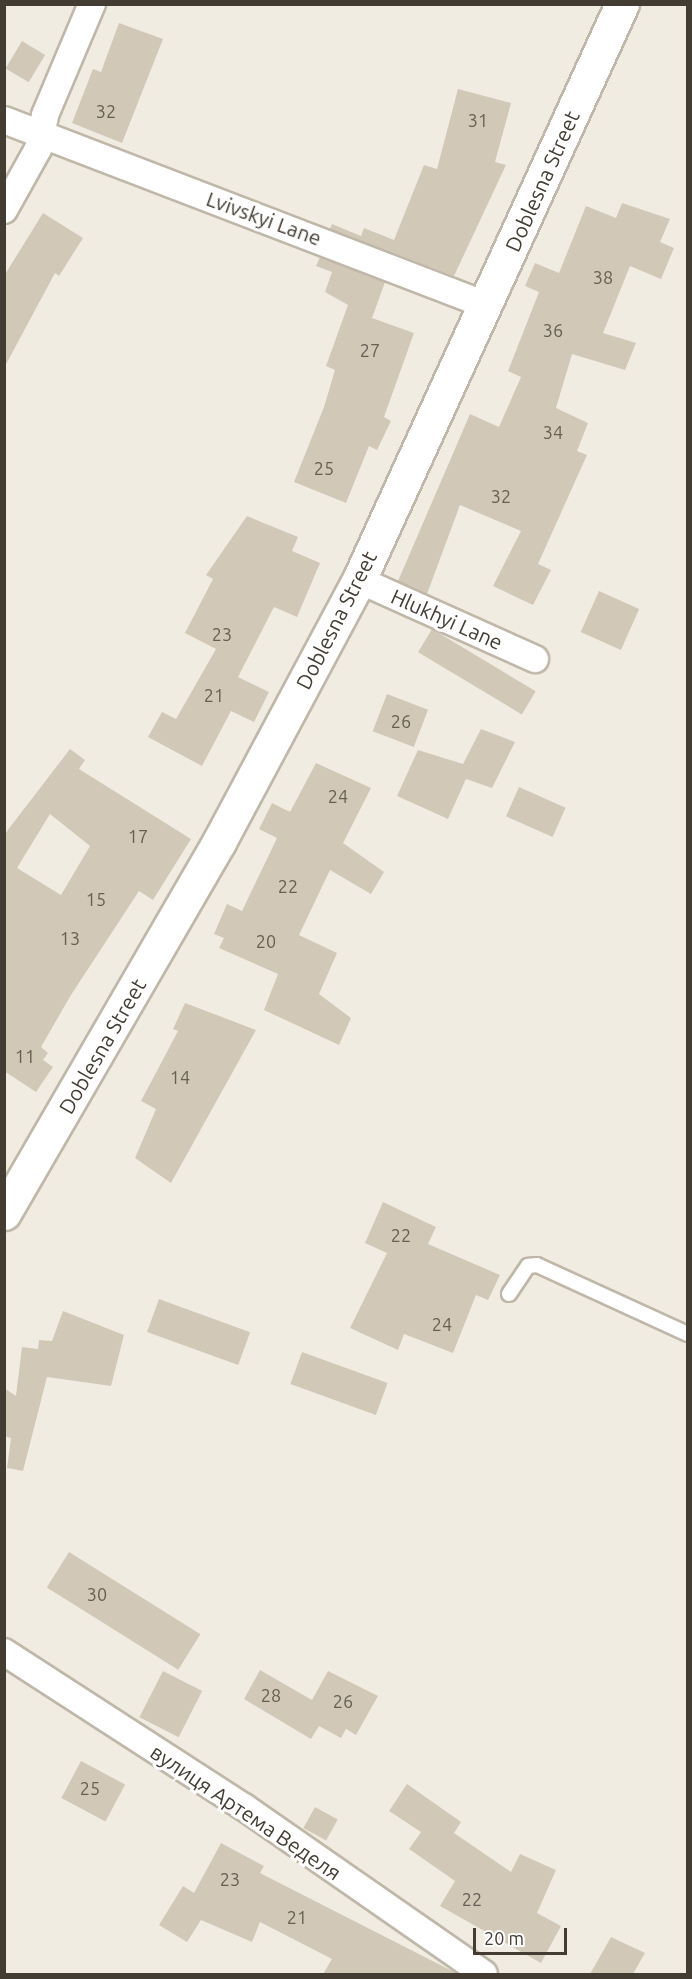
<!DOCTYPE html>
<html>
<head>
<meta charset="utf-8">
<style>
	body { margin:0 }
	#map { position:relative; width:692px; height:1979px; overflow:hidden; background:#f1ece2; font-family:Ubuntu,sans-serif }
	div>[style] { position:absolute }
	.building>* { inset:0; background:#d2c8b8; transform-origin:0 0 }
	.roads { filter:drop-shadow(2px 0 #bfb7a8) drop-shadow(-2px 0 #bfb7a8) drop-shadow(0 2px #bfb7a8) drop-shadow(0 -2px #bfb7a8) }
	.service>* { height:14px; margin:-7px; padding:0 7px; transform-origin:7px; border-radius:7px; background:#fff }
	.minor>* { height:26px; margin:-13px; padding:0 13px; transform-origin:13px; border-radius:13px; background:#fff }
	.tertiary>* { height:33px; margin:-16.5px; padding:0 16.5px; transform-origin:16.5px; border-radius:16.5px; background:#fff }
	span { translate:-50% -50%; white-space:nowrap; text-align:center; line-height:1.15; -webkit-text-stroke:6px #fff; paint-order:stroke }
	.number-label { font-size:18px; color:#665f54 }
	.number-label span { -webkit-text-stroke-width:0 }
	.street-label { font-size:21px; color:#423c33 }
	.frame { position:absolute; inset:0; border:6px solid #423c33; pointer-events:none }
	.scale { position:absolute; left:473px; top:1928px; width:94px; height:27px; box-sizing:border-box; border:3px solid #423c33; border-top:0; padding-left:8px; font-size:18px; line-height:21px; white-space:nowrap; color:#423c33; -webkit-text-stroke:4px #fff; paint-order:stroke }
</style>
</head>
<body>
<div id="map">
	<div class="building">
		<i style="clip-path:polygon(119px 23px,163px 39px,122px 143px,72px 123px,93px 69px,101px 72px)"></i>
		<i style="left:22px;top:41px;width:27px;height:32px;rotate:31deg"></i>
		<i style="clip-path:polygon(458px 89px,511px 103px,495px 162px,506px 165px,454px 276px,330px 229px,332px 224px,361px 236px,364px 228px,394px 240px,424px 165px,437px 169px)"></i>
		<i style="clip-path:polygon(622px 203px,670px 219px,660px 242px,674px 248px,661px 279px,630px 266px,603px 333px,636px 343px,625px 370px,572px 354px,556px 408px,588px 423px,577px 451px,587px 455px,538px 564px,551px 570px,533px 605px,493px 586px,521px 531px,460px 505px,427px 594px,398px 581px,470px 414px,499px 427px,521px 377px,508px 371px,539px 292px,525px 286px,535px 263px,559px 273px,586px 206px,616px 218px)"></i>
		<i style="clip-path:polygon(43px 213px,83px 238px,59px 276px,55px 273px,4px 368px,4px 276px)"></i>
		<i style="clip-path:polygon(320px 257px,385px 282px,372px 318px,414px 333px,384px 417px,391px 421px,377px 450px,369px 446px,346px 503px,294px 482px,324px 407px,335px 370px,326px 366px,348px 305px,325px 292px,332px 272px,316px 266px)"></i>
		<i style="clip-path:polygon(247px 516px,298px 537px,292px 551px,320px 563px,297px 617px,274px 607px,238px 677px,269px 692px,254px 722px,231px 711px,202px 766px,148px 737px,162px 712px,176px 719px,216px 649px,185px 633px,213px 579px,206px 575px)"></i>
		<i style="left:599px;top:591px;width:44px;height:45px;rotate:24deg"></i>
		<i style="left:432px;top:629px;width:121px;height:27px;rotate:31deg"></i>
		<i style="left:387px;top:694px;width:44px;height:40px;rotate:21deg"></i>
		<i style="clip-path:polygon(481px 729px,515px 742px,492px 788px,466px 779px,448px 819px,397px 796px,418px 750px,463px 764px)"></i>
		<i style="clip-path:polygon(evenodd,70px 749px,85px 760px,79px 769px,191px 839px,153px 900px,139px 891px,71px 995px,41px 1047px,48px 1053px,43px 1060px,53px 1067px,36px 1092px,4px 1071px,4px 835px,70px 749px,50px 814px,90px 846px,61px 895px,17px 868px,50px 814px)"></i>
		<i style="clip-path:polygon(316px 763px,371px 788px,343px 843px,384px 872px,371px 894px,330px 870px,299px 935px,337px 953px,319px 994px,351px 1018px,339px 1045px,264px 1010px,278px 974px,219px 948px,224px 938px,214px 934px,227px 904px,242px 911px,277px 838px,259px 829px,272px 803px,290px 812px)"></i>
		<i style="left:519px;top:787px;width:51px;height:32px;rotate:24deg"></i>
		<i style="clip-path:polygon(185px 1003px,256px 1030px,171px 1183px,135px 1158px,156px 1109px,141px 1101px,178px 1031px,173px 1029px)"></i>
		<i style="clip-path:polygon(383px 1202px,436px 1227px,428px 1244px,500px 1275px,488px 1300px,476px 1295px,453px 1353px,404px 1334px,398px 1350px,350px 1328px,387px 1253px,365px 1243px)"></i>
		<i style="left:159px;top:1299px;width:97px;height:35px;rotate:20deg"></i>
		<i style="clip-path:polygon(63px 1311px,124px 1335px,111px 1386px,47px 1377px,23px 1471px,7px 1468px,11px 1438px,4px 1436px,4px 1388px,16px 1396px,22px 1347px,38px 1349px,39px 1340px,52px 1341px)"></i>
		<i style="left:302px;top:1352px;width:91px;height:34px;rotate:20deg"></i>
		<i style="left:69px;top:1552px;width:155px;height:42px;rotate:32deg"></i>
		<i style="clip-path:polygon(260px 1670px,312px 1700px,328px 1671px,378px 1696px,356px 1735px,346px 1729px,341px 1738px,319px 1726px,311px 1739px,244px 1699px)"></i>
		<i style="left:163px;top:1671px;width:44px;height:52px;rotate:27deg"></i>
		<i style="left:81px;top:1761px;width:50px;height:42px;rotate:28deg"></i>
		<i style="clip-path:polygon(407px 1784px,461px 1822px,454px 1833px,511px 1872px,520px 1854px,556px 1870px,537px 1913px,561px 1926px,541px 1963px,440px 1906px,455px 1881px,409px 1849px,421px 1832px,389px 1811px)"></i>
		<i style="left:315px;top:1807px;width:26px;height:24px;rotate:29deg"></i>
		<i style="clip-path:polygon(221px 1843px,264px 1866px,260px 1873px,458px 1974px,323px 1974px,332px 1959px,260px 1922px,252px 1942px,201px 1920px,187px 1942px,159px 1925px,183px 1886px,194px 1893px)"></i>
		<i style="clip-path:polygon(611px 1937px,645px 1953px,633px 1974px,590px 1974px)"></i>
	</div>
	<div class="roads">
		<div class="service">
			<i style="left:509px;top:1294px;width:34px;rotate:-56deg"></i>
			<i style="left:528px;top:1266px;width:9px;rotate:-6deg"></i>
			<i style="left:537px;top:1265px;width:166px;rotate:24.6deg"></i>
		</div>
		<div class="minor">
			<i style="left:4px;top:120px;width:516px;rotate:21deg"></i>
			<i style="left:4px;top:210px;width:70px;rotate:-60.9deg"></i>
			<i style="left:38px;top:149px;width:35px;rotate:-78deg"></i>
			<i style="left:45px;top:115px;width:121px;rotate:-67.1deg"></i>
			<i style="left:359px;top:580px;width:193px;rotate:24.2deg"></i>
			<i style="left:4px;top:1652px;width:286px;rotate:32.9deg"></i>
			<i style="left:244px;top:1807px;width:292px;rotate:34.8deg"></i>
		</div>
		<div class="tertiary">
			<i style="left:4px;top:1213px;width:429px;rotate:-59.9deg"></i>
			<i style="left:219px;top:842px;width:297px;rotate:-61.9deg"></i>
			<i style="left:359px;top:580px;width:633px;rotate:-65.46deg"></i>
		</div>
	</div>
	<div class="number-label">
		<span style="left:106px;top:111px">32</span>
		<span style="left:478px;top:120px">31</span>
		<span style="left:603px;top:277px">38</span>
		<span style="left:553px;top:330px">36</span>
		<span style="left:370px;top:350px">27</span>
		<span style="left:553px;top:432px">34</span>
		<span style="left:324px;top:468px">25</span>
		<span style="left:501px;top:496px">32</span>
		<span style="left:222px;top:634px">23</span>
		<span style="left:214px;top:695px">21</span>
		<span style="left:401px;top:721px">26</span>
		<span style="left:338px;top:796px">24</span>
		<span style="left:138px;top:836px">17</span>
		<span style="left:288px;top:886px">22</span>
		<span style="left:96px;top:899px">15</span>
		<span style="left:70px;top:938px">13</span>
		<span style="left:266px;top:941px">20</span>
		<span style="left:25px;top:1056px">11</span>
		<span style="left:180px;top:1077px">14</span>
		<span style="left:401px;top:1235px">22</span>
		<span style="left:442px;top:1324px">24</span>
		<span style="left:97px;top:1594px">30</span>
		<span style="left:271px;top:1695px">28</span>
		<span style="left:343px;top:1701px">26</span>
		<span style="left:90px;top:1788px">25</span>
		<span style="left:230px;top:1879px">23</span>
		<span style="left:472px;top:1899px">22</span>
		<span style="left:297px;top:1917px">21</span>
	</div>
	<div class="street-label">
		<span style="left:542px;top:181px;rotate:-66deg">Doblesna Street</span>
		<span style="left:264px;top:218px;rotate:20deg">Lvivskyi Lane</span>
		<span style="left:447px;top:619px;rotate:24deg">Hlukhyi Lane</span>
		<span style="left:336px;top:620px;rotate:-63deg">Doblesna Street</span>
		<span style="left:102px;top:1046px;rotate:-60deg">Doblesna Street</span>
		<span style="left:246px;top:1812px;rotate:34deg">вулиця Артема Веделя</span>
	</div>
	<div class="frame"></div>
	<div class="scale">20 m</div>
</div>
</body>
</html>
